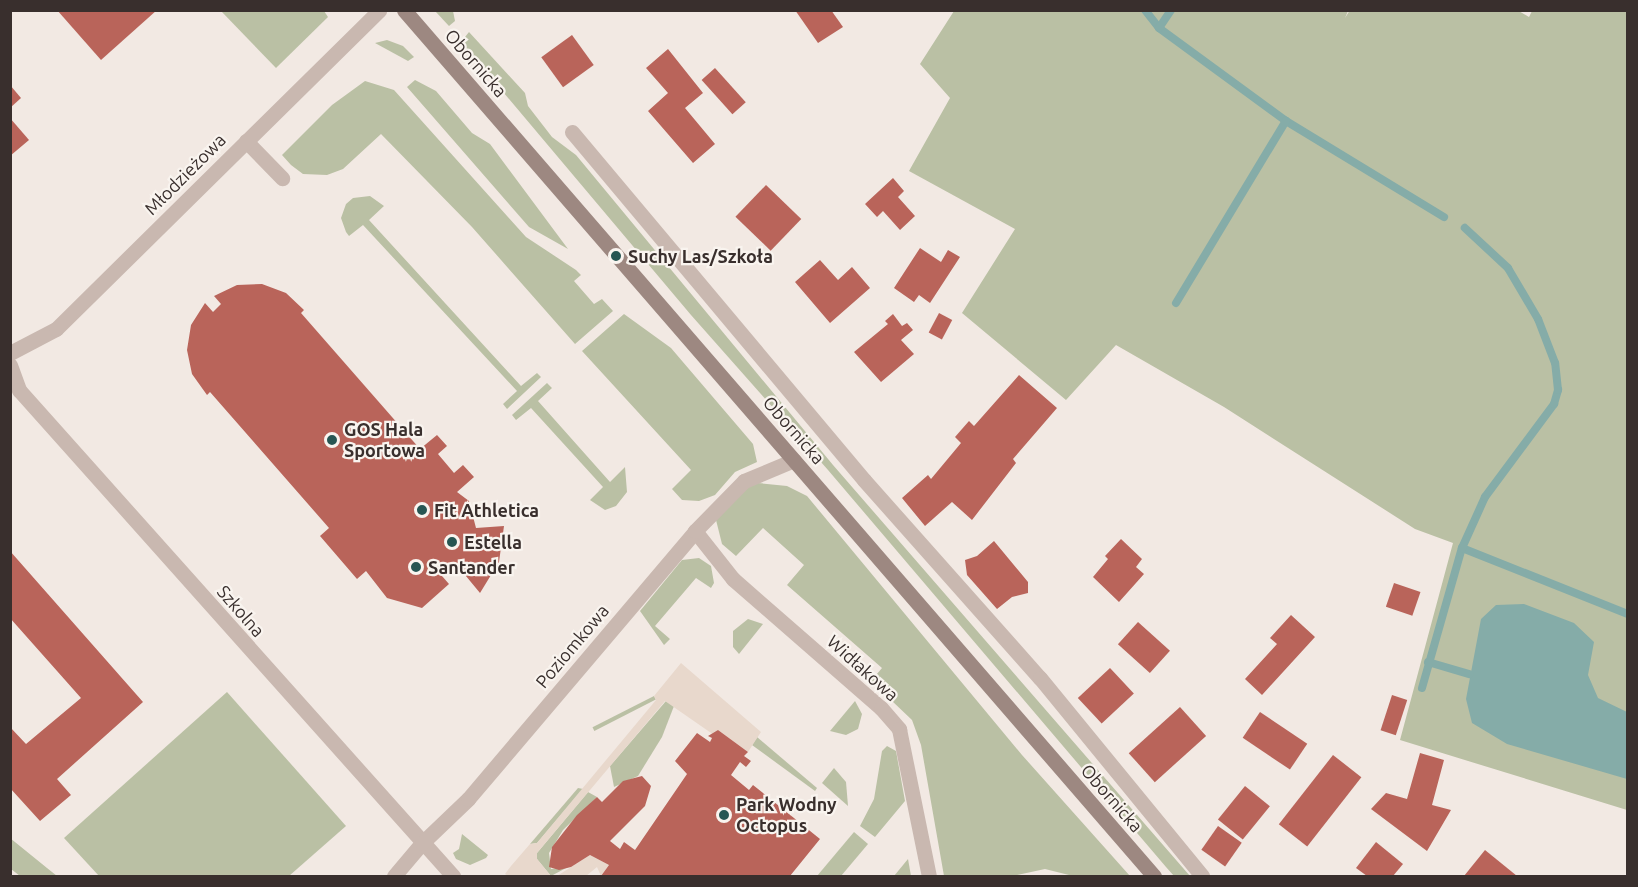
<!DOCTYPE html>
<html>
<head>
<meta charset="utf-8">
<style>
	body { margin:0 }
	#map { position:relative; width:1638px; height:887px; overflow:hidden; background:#f2e9e3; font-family:Ubuntu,sans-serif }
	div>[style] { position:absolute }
	.green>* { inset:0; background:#bac0a4; transform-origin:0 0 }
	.plaza>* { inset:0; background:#e8d8cc }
	.water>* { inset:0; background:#85aca8 }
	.stream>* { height:8px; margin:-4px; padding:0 4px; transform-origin:4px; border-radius:4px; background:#85aca8 }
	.building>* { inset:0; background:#b9645a; transform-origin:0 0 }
	.service>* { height:15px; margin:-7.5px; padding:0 7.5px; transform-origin:7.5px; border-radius:7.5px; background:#c9b8b0 }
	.minor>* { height:15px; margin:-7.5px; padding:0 7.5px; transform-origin:7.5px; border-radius:7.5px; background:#c9b8b0 }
	.secondary>* { height:15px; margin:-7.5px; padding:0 7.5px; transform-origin:7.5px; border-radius:7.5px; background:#9d8881 }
	.dots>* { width:16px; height:16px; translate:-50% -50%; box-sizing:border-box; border:3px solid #f9f4ef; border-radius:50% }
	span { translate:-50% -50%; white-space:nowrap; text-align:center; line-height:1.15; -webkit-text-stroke:4.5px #f9f4ef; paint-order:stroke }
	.street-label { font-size:18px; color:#392f2d }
	.poi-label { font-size:18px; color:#392f2d; font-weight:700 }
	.left { translate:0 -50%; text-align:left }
	.frame { position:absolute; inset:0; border:12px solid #392f2d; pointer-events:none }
</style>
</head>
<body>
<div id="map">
	<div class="green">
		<i style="clip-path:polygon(1350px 10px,1517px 10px,1529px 17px,1532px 11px,1627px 11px,1627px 810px,1400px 740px,1453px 543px,1415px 529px,1224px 407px,1116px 345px,1066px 400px,962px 313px,1015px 229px,909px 171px,950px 98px,920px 64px,954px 11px,1348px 11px,1345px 18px)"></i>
		<i style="clip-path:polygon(221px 11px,324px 11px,328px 17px,276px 68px)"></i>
		<i style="clip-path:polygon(435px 11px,453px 11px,455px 21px,449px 26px)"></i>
		<i style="clip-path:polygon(469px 32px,525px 93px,528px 106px,552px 137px,576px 155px,833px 465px,1190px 876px,1174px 876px,1166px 867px,828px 470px,691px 315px,461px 42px)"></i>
		<i style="clip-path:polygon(387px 40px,403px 46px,414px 57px,408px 61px,375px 43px)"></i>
		<i style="clip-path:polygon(415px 80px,436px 91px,472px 133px,490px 144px,568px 249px,529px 227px,407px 87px)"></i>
		<i style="clip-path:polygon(365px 81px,394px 90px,526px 237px,576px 270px,581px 275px,574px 281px,594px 304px,602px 299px,613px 311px,575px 344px,472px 227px,381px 134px,343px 169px,327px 175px,303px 174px,291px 165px,282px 155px,332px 105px)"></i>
		<i style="clip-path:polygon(370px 196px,384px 206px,369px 220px,521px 386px,537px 373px,541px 377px,507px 409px,503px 404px,517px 391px,363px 225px,349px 236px,346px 232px,341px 218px,346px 204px,353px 198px)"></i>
		<i style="clip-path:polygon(624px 314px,671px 348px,753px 444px,757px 462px,735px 472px,715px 495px,699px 501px,682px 500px,672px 489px,691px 470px,582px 351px)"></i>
		<i style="clip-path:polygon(547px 383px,552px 388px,538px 401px,610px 482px,625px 467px,627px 492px,616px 506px,605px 510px,590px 500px,603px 487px,531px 408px,516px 420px,512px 415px)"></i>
		<i style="clip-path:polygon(758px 483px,787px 486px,807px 496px,1022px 755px,1130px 876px,1073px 876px,1045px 869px,1013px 876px,944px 876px,921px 745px,912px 720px,871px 681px,882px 668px,787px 585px,804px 565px,763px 528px,736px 556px,722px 544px,716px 520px,742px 489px)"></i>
		<i style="clip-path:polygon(699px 558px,711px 566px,714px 583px,711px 588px,696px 578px,655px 626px,670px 639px,664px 645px,640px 611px,682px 560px)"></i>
		<i style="clip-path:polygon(748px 619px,763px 624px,739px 654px,733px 647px,733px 631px)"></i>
		<i style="clip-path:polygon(227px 692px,346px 826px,289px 876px,99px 876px,64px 838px)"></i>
		<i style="left:654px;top:696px;width:4px;height:69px;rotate:63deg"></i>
		<i style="clip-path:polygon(666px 701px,674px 706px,662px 737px,638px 776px,614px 787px,610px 766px)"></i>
		<i style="clip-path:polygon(855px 701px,862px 714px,858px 729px,846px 735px,830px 731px)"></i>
		<i style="clip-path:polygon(757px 737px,817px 788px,815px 791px,752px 745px)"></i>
		<i style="clip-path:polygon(887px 746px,896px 751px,905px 801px,875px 837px,860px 826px,874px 799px,882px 751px)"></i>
		<i style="clip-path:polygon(834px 768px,846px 782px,848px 806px,822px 783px)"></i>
		<i style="clip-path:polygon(578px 788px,583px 789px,537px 843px,530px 844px)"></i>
		<i style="clip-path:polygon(588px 792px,597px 797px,563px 830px,549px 853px,551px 869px,568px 867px,551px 876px,537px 859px,537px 853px)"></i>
		<i style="clip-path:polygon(854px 832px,868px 844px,841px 876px,817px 876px)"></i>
		<i style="clip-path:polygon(462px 834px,488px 855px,486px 858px,470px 865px,456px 859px,453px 853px,459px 849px)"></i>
		<i style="clip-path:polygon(10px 838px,47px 868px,57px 876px,20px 876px,11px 869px)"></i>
		<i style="clip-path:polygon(908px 859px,911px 876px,894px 876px)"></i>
	</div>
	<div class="plaza">
		<i style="clip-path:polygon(681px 663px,761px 732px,748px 752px,718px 730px,714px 735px,665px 701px,537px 853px,537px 859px,551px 876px,508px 876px,505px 874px,511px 866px,530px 844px,537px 843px,656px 700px,654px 696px)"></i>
		<i style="clip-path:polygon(590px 855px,609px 865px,601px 876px,597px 867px,586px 876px,557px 876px)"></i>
	</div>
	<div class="water">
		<i style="clip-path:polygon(1524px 604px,1574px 623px,1594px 642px,1588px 675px,1598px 698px,1627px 712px,1627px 779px,1507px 744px,1472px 723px,1466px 699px,1481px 619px,1496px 605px)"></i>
	</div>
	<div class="stream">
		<i style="left:1145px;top:10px;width:23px;rotate:52deg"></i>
		<i style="left:1159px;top:28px;width:157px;rotate:36.2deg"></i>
		<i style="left:1286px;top:121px;width:185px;rotate:31.3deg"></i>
		<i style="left:1159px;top:28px;width:22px;rotate:-56deg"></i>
		<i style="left:1176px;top:303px;width:213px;rotate:-58.9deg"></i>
		<i style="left:1462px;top:548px;width:179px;rotate:21.7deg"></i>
		<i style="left:1428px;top:662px;width:43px;rotate:16.3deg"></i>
		<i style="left:1422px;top:688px;width:146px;rotate:-74.1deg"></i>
		<i style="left:1462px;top:548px;width:56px;rotate:-65.7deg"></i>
		<i style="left:1485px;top:497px;width:116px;rotate:-53.4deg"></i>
		<i style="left:1554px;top:404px;width:15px;rotate:-74deg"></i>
		<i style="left:1558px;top:390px;width:27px;rotate:-96deg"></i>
		<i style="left:1555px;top:363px;width:47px;rotate:-111.1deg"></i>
		<i style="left:1538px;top:319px;width:59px;rotate:-120.5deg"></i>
		<i style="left:1508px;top:268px;width:59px;rotate:-137.1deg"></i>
	</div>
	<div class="building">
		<i style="clip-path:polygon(57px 10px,157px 10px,101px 60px)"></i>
		<i style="clip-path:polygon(795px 10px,831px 10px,843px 27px,818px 43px)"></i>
		<i style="left:572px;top:35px;width:37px;height:38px;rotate:54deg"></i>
		<i style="clip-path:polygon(668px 49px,703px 93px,685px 108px,715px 144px,693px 163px,648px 111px,668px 93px,646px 68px)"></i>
		<i style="left:715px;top:68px;width:46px;height:18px;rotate:48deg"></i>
		<i style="clip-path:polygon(10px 85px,21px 98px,10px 108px)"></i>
		<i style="clip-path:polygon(10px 118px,29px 140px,10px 156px)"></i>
		<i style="clip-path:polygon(893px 178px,904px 191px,898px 197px,915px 216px,900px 230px,883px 211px,877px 217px,865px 204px)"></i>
		<i style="left:766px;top:185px;width:49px;height:44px;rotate:44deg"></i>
		<i style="clip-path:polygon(920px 248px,941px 262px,948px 250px,960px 257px,930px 303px,919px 295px,914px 302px,894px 288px)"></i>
		<i style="clip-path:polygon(820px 260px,838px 280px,852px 267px,870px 288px,830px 323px,795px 282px)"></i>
		<i style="clip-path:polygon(262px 284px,286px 293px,304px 310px,301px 313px,420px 449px,437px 435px,447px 446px,438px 454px,454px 473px,463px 465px,474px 477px,457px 492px,469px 501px,476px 528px,504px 526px,499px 562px,480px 593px,456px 564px,442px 576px,449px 584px,422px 608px,387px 598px,366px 571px,357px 579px,320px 536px,329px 528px,210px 392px,207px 395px,192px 374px,187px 350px,191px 325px,205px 303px,213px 312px,221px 304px,214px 296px,237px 285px)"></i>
		<i style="left:939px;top:313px;width:15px;height:22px;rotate:28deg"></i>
		<i style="clip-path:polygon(893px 314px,902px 326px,907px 323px,913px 330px,901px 340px,914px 354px,881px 382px,854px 352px,888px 324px,885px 321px)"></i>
		<i style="clip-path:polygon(1019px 375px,1057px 408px,1013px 459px,1016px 463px,972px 520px,952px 502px,925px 526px,902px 498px,928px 475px,931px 479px,961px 443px,955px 437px,969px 421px,974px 426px)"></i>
		<i style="clip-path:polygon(1121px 539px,1142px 559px,1136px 567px,1144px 574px,1119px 602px,1093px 577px,1108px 559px,1105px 556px)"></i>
		<i style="clip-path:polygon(994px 541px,1028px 582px,1028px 593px,1012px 597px,997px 609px,967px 575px,965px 560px,977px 556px)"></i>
		<i style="clip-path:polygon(10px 551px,143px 702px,57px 779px,71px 795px,40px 821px,10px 788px,10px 727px,26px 744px,81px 698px,10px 618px)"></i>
		<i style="left:1394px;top:583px;width:28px;height:25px;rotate:19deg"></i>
		<i style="clip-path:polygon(1291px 615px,1315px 637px,1262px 695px,1245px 679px,1277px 644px,1270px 638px)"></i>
		<i style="left:1138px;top:622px;width:43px;height:30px;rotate:42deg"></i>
		<i style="left:1110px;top:668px;width:35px;height:44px;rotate:47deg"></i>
		<i style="left:1392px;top:695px;width:16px;height:37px;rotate:18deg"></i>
		<i style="left:1180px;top:707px;width:39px;height:69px;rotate:48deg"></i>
		<i style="left:1260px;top:712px;width:57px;height:31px;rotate:34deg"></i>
		<i style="clip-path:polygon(718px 730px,748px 752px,744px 756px,751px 761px,746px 767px,740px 762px,731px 775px,749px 790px,753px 785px,820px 839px,790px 876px,601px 876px,609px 865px,590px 855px,571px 867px,559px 870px,549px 867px,552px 847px,577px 815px,597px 797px,602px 802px,623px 781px,642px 776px,651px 786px,645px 806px,610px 841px,620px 849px,624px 842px,635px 850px,687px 774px,675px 761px,697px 733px,710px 742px,712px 738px,708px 736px)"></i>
		<i style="clip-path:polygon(1420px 753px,1444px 760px,1432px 805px,1451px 810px,1427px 851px,1371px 809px,1386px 793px,1407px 799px)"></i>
		<i style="left:1333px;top:755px;width:36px;height:88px;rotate:38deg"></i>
		<i style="left:1245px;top:786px;width:32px;height:43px;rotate:39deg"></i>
		<i style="left:1218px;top:826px;width:29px;height:29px;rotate:35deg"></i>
		<i style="clip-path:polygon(1376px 842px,1403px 864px,1393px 876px,1367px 876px,1356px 868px)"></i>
		<i style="clip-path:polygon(1485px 850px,1517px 876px,1464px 876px)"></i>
	</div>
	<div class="service">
		<i style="left:572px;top:132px;width:454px;rotate:50deg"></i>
		<i style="left:864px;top:480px;width:265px;rotate:48.4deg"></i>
		<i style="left:1040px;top:678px;width:256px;rotate:50.7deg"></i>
		<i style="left:246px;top:141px;width:52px;rotate:45.8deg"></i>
	</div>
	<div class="minor">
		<i style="left:10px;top:353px;width:52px;rotate:-27.6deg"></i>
		<i style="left:56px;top:329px;width:454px;rotate:-44.6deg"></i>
		<i style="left:10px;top:365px;width:27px;rotate:70deg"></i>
		<i style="left:19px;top:390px;width:652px;rotate:48.24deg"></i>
		<i style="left:695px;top:531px;width:61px;rotate:51.6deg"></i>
		<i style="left:733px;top:579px;width:196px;rotate:41.1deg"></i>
		<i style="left:881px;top:708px;width:28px;rotate:49deg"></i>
		<i style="left:899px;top:729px;width:150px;rotate:78.5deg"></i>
		<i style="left:394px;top:876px;width:43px;rotate:-49.7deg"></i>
		<i style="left:422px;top:843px;width:64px;rotate:-43.7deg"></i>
		<i style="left:468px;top:799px;width:351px;rotate:-49.7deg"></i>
		<i style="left:695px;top:531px;width:70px;rotate:-45.6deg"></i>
		<i style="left:744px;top:481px;width:54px;rotate:-22.8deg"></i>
	</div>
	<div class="secondary">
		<i style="left:404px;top:10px;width:1146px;rotate:49.11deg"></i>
	</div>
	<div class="dots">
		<i style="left:616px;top:256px;background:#275653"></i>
		<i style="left:332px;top:440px;background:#275653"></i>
		<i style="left:422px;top:510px;background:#275653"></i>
		<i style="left:452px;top:542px;background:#275653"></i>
		<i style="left:416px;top:567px;background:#275653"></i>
		<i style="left:724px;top:815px;background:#275653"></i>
	</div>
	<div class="street-label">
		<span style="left:476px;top:63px;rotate:49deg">Obornicka</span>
		<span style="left:185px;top:174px;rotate:-45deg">Młodzieżowa</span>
		<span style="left:794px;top:430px;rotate:49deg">Obornicka</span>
		<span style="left:241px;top:611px;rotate:49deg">Szkolna</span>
		<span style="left:572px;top:646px;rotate:-50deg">Poziomkowa</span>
		<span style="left:863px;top:668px;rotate:42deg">Widłakowa</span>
		<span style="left:1112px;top:798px;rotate:49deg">Obornicka</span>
	</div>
	<div class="poi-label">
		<span class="left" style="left:628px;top:256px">Suchy Las/Szkoła</span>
		<span class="left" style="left:344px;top:440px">GOS Hala<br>Sportowa</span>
		<span class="left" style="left:434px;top:510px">Fit Athletica</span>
		<span class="left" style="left:464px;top:542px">Estella</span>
		<span class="left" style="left:428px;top:567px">Santander</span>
		<span class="left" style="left:736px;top:815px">Park Wodny<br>Octopus</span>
	</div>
	<div class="frame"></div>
</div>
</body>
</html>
